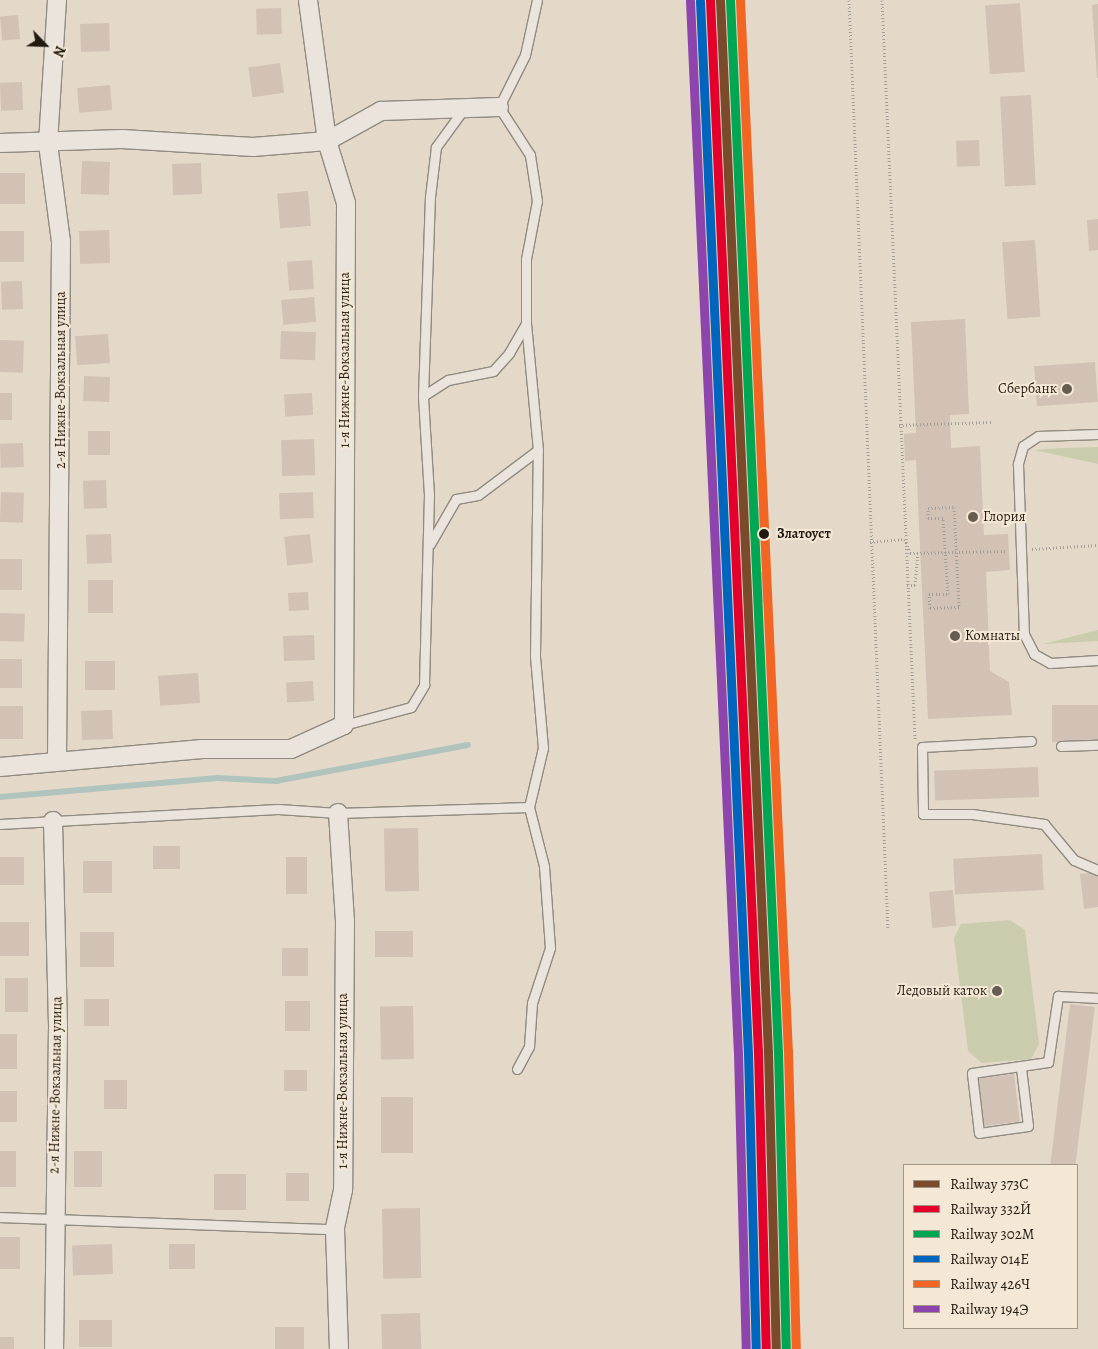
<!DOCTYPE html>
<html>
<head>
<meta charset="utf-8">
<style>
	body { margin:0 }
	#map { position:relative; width:1098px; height:1349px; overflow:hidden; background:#e4d9c9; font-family:Alegreya,serif }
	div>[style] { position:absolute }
	.green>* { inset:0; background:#caccad }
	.stream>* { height:5.5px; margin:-2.75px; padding:0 2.75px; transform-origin:2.75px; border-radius:2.75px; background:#b0c3bc }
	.building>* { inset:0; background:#d2c1b5; transform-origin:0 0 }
	.path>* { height:3px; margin-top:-1.5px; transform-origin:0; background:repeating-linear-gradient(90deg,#a39e97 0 1px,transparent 0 3.5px) }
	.roads { filter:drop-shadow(1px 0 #908a80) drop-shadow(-1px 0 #908a80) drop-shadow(0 1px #908a80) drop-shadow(0 -1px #908a80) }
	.service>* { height:9px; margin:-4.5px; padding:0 4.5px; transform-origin:4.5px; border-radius:4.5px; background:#eae4dc }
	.minor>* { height:18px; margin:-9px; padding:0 9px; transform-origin:9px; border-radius:9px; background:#eae4dc }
	.rail-1>* { height:9px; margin:-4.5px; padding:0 4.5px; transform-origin:4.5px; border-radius:4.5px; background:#7a4b2a }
	.rail-2>* { height:9px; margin:-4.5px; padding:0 4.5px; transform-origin:4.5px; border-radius:4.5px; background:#e4002b }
	.rail-3>* { height:9px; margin:-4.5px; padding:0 4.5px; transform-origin:4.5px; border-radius:4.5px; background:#00a651 }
	.rail-4>* { height:9px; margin:-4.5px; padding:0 4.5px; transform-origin:4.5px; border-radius:4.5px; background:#0065bd }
	.rail-5>* { height:9px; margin:-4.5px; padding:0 4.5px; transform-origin:4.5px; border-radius:4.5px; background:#f26522 }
	.rail-6>* { height:9px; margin:-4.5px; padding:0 4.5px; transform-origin:4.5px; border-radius:4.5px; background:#8e44ad }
	.dots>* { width:14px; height:14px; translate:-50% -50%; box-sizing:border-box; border:2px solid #f5e7d5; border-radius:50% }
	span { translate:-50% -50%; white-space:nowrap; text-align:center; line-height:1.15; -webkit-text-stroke:4px #f5e7d5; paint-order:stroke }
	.street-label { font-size:14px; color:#211a10 }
	.poi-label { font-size:14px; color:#211a10 }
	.right { translate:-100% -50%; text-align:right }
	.left { translate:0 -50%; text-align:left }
	.stop-label { font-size:14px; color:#211a10; font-weight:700 }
	.legend { position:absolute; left:903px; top:1164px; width:175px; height:165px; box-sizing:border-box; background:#f5e7d5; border:1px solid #a09586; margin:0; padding:6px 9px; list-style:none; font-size:15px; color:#211a10 }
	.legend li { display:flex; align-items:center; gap:10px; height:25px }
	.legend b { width:25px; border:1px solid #a09586 }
	.north { position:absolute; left:20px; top:20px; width:50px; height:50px; -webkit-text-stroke:4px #f5e7d5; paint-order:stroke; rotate:114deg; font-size:14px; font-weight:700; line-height:20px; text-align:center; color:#211a10 }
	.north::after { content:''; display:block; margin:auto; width:18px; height:22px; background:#211a10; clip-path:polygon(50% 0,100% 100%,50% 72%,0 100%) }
</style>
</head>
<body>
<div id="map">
	<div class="green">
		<i style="clip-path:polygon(1098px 447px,1098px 464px,1034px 450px,1063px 448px)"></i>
		<i style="clip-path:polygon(1098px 630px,1098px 641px,1043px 644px)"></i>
		<i style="clip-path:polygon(1010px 920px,1025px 930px,1039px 1044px,1031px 1059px,982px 1063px,968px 1051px,954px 938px,961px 924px)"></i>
	</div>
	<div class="stream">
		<i style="left:0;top:797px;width:218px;rotate:-5deg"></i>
		<i style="left:217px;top:778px;width:59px;rotate:2.9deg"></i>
		<i style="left:276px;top:781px;width:195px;rotate:-10.6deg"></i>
	</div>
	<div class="building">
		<i style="left:1020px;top:3px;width:69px;height:35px;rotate:86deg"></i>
		<i style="clip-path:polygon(1098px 4px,1098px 78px,1097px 78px,1092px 5px)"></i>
		<i style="left:281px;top:8px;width:26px;height:25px;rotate:88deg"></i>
		<i style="left:18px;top:15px;width:24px;height:18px;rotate:85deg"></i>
		<i style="left:109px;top:23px;width:28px;height:29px;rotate:88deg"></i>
		<i style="left:280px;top:63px;width:30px;height:32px;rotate:82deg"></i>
		<i style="left:22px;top:82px;width:28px;height:22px;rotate:88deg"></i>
		<i style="left:110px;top:85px;width:25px;height:33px;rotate:85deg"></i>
		<i style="left:1031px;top:95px;width:90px;height:31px;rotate:87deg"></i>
		<i style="left:979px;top:140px;width:26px;height:23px;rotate:88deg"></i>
		<i style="left:82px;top:161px;width:28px;height:33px;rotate:2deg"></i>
		<i style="left:201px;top:163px;width:31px;height:29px;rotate:88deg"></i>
		<i style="left:0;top:173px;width:25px;height:31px"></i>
		<i style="left:308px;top:191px;width:35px;height:31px;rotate:85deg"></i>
		<i style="clip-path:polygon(1098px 219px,1098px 250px,1089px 251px,1087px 220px)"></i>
		<i style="left:109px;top:230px;width:33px;height:30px;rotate:88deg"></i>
		<i style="left:0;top:231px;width:24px;height:31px"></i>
		<i style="left:1035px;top:240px;width:77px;height:33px;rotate:86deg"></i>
		<i style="left:312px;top:260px;width:29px;height:25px;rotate:86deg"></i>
		<i style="left:22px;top:281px;width:28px;height:21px;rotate:88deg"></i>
		<i style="left:314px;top:297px;width:25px;height:33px;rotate:85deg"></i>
		<i style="clip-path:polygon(965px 319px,969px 414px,950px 415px,951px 448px,980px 446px,984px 535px,1008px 534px,1010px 570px,986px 572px,990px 671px,1009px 682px,1012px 715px,928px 719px,916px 460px,905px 461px,904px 434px,916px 433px,911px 322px)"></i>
		<i style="left:281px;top:331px;width:35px;height:28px;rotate:2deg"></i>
		<i style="left:108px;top:334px;width:29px;height:33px;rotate:86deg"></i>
		<i style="left:0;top:340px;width:24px;height:32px;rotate:2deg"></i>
		<i style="left:1095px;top:362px;width:40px;height:61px;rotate:86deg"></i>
		<i style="left:84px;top:376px;width:26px;height:25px;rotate:2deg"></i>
		<i style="left:0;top:393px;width:12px;height:27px"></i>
		<i style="left:312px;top:393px;width:22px;height:28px;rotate:87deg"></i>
		<i style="left:88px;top:431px;width:22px;height:24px"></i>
		<i style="left:314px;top:439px;width:36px;height:33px;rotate:88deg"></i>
		<i style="left:23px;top:443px;width:24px;height:23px;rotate:88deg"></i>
		<i style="left:106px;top:480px;width:28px;height:23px;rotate:88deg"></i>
		<i style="left:1px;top:492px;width:23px;height:30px;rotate:2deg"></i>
		<i style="left:313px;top:492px;width:26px;height:34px;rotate:88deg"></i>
		<i style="left:761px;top:507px;width:25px;height:8px;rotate:88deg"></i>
		<i style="left:111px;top:534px;width:29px;height:25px;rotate:88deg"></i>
		<i style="left:310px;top:534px;width:29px;height:26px;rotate:84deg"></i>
		<i style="left:22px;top:559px;width:31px;height:22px;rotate:90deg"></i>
		<i style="left:765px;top:572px;width:30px;height:9px;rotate:88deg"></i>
		<i style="left:88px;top:580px;width:25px;height:33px"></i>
		<i style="left:308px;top:592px;width:18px;height:20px;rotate:87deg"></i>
		<i style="left:0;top:613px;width:25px;height:28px;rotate:2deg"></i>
		<i style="left:314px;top:635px;width:25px;height:31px;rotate:88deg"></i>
		<i style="left:0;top:659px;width:22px;height:29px"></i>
		<i style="left:85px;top:661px;width:30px;height:29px"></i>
		<i style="left:198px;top:673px;width:30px;height:40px;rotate:86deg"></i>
		<i style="left:313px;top:681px;width:20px;height:27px;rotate:87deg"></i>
		<i style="left:1098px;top:705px;width:37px;height:46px;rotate:90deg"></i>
		<i style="left:23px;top:706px;width:33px;height:23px;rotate:90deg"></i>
		<i style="left:112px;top:710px;width:29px;height:31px;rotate:88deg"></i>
		<i style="left:1038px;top:767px;width:30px;height:104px;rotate:88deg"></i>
		<i style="left:418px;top:828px;width:63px;height:34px;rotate:89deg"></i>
		<i style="left:153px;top:846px;width:27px;height:23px"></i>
		<i style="left:1042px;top:854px;width:36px;height:89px;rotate:87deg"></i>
		<i style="left:0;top:857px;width:24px;height:28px"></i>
		<i style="left:286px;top:857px;width:21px;height:37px"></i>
		<i style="left:83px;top:861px;width:29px;height:32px"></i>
		<i style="clip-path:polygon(1098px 872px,1098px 907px,1084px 909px,1080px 874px)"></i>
		<i style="left:953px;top:890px;width:36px;height:24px;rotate:85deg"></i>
		<i style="left:0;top:922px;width:29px;height:34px"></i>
		<i style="left:413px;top:931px;width:26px;height:38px;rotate:90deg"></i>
		<i style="left:80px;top:932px;width:34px;height:35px"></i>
		<i style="left:282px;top:948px;width:26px;height:28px"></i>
		<i style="left:28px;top:978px;width:34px;height:23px;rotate:90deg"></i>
		<i style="left:109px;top:999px;width:27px;height:25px;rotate:90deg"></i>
		<i style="left:285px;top:1001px;width:25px;height:30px"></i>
		<i style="left:1070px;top:1004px;width:25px;height:162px;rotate:7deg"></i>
		<i style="left:413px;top:1006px;width:53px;height:33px;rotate:89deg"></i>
		<i style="left:0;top:1034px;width:17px;height:35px"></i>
		<i style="left:284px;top:1070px;width:23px;height:21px"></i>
		<i style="left:1014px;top:1074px;width:48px;height:36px;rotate:83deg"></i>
		<i style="left:104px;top:1080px;width:23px;height:29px"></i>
		<i style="left:0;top:1091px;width:17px;height:31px"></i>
		<i style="left:381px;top:1097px;width:32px;height:56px"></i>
		<i style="left:0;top:1151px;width:16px;height:36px"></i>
		<i style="left:74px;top:1151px;width:28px;height:36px"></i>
		<i style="left:286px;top:1173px;width:23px;height:28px"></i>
		<i style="left:214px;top:1174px;width:32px;height:36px"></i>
		<i style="left:420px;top:1208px;width:70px;height:38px;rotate:89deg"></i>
		<i style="left:0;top:1237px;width:20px;height:32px"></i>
		<i style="left:112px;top:1244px;width:30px;height:40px;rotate:88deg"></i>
		<i style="left:195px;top:1244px;width:25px;height:26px;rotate:90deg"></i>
		<i style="left:420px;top:1313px;width:36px;height:39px;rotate:88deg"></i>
		<i style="left:79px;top:1320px;width:33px;height:27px"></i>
		<i style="left:275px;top:1327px;width:29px;height:22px"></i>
		<i style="left:0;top:1337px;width:14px;height:12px"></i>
	</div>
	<div class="path">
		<i style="left:849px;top:0;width:931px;rotate:87.6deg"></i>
		<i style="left:882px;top:0;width:740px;rotate:87.44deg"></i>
		<i style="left:899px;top:425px;width:93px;rotate:-1.8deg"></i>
		<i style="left:954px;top:507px;width:100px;rotate:87.1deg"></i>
		<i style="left:959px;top:607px;width:29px;rotate:178deg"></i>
		<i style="left:930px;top:608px;width:14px;rotate:-94deg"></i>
		<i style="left:929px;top:594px;width:19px"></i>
		<i style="left:948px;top:594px;width:76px;rotate:-93.8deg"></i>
		<i style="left:943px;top:518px;width:15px;rotate:180deg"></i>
		<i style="left:928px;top:518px;width:10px;rotate:-90deg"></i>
		<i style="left:928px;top:508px;width:26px;rotate:-2deg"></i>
		<i style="left:870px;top:542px;width:35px;rotate:-5deg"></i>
		<i style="left:905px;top:539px;width:15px;rotate:70deg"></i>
		<i style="left:910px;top:553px;width:98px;rotate:-1.2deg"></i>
		<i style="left:1032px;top:549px;width:66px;rotate:-3.5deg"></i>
		<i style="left:907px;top:585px;width:8px"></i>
		<i style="left:915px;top:585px;width:32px;rotate:-85deg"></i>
	</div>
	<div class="roads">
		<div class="service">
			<i style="left:423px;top:396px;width:30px;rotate:-33deg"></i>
			<i style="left:448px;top:380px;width:46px;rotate:-11.3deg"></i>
			<i style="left:493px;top:371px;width:24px;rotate:-48deg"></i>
			<i style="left:509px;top:353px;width:34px;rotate:-60deg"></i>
			<i style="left:1098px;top:434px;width:60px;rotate:178.1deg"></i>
			<i style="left:1038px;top:436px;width:18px;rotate:146deg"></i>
			<i style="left:1023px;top:446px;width:19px;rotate:106deg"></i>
			<i style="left:1018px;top:464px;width:170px;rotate:88deg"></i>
			<i style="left:1024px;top:634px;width:22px;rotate:63deg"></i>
			<i style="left:1034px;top:654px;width:18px;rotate:29deg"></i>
			<i style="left:1050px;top:663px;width:48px;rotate:-3.6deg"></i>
			<i style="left:430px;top:544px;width:52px;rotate:-60deg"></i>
			<i style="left:456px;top:499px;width:22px;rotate:-10deg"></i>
			<i style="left:478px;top:495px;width:75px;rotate:-36.9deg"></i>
			<i style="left:344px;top:725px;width:69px;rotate:-15deg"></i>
			<i style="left:411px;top:707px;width:26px;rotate:-59deg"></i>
			<i style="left:424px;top:685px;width:190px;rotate:-88.5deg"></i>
			<i style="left:429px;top:495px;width:99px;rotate:-93.5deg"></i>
			<i style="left:423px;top:396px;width:199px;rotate:-88deg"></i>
			<i style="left:430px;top:197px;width:50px;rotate:-83.2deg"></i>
			<i style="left:436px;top:147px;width:46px;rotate:-53.9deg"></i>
			<i style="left:1031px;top:741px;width:109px;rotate:176.8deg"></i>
			<i style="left:922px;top:747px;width:67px;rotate:89.1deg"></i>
			<i style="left:923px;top:814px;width:49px"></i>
			<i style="left:972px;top:814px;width:73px;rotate:7.9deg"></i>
			<i style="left:1044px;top:824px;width:47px;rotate:50.2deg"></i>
			<i style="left:1074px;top:860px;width:26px;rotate:23deg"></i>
			<i style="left:1061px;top:746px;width:37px;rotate:-2deg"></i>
			<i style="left:0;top:824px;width:278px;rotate:-3.1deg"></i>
			<i style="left:278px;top:809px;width:60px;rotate:3.8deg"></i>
			<i style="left:338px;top:813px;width:191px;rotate:-1.8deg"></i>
			<i style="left:1021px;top:1068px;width:58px;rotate:83.1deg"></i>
			<i style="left:1028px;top:1126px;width:49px;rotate:171.9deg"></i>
			<i style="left:979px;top:1133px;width:60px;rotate:-96.7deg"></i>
			<i style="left:972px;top:1073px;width:77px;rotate:-8.2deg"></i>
			<i style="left:1048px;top:1062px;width:67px;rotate:-81.4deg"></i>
			<i style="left:1058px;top:996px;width:40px;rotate:2.9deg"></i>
			<i style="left:517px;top:1069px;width:26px;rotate:-62deg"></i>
			<i style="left:529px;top:1046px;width:43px;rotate:-86deg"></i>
			<i style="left:532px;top:1003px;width:58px;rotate:-71.9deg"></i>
			<i style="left:550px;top:948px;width:82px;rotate:-94.2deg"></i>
			<i style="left:544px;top:866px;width:61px;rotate:-104.3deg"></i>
			<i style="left:529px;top:807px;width:61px;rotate:-76.7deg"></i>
			<i style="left:543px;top:748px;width:92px;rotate:-95deg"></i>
			<i style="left:535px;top:656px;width:206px;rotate:-89.2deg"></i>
			<i style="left:538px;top:450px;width:128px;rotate:-95.4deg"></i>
			<i style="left:526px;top:323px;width:64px;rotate:-90deg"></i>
			<i style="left:526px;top:259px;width:59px;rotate:-79.3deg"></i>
			<i style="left:537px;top:201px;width:47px;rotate:-98.7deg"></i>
			<i style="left:530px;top:155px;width:57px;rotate:-122.9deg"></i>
			<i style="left:499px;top:107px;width:58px;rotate:-63.4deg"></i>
			<i style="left:525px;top:55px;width:56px;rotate:-77.7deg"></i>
			<i style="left:0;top:1217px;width:335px;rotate:2.1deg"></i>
		</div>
		<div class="minor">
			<i style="left:57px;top:0;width:144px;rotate:93.6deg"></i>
			<i style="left:48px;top:144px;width:98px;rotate:82.4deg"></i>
			<i style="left:61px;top:241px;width:520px;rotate:90.44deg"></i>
			<i style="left:0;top:143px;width:122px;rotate:-1.9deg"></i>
			<i style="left:122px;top:139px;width:131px;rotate:3.5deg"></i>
			<i style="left:253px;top:147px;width:74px;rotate:-4.6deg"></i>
			<i style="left:327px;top:141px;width:62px;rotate:-29.1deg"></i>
			<i style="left:381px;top:111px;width:118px;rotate:-1.9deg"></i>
			<i style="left:0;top:767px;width:203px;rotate:-5.1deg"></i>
			<i style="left:202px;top:749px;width:89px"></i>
			<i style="left:291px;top:749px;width:58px;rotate:-24.4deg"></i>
			<i style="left:344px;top:725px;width:522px;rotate:-89.78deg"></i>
			<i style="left:346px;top:203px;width:65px;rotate:-107deg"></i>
			<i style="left:327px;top:141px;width:142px;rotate:-97.7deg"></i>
			<i style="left:338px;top:813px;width:108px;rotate:86.3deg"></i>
			<i style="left:345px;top:921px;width:269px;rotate:90.4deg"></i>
			<i style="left:343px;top:1190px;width:40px;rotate:102deg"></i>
			<i style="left:335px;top:1229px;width:120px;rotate:88.1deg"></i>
			<i style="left:53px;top:821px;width:205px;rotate:88.6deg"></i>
			<i style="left:58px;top:1026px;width:323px;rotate:90.7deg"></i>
		</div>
	</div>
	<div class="rail-1">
		<i style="left:720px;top:0;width:1053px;rotate:87.39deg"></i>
		<i style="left:768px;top:1052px;width:297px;rotate:88.5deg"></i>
	</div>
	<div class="rail-2">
		<i style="left:710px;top:0;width:1053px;rotate:87.39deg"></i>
		<i style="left:758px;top:1052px;width:297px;rotate:88.5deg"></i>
	</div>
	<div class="rail-3">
		<i style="left:730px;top:0;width:1053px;rotate:87.39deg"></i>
		<i style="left:778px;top:1052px;width:297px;rotate:88.5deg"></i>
	</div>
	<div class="rail-4">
		<i style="left:700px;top:1px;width:1053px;rotate:87.39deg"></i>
		<i style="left:748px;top:1053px;width:296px;rotate:88.5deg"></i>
	</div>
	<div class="rail-5">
		<i style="left:740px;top:0;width:1052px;rotate:87.39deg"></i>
		<i style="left:788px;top:1051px;width:297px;rotate:88.5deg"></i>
	</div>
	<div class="rail-6">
		<i style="left:690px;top:1px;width:1053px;rotate:87.39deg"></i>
		<i style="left:738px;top:1053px;width:296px;rotate:88.5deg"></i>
	</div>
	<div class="dots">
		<i style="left:1067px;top:389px;background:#655d51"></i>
		<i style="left:973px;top:517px;background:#655d51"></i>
		<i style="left:764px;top:534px;background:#211a10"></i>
		<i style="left:955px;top:636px;background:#655d51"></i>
		<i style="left:997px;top:991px;background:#655d51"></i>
	</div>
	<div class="street-label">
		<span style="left:345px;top:360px;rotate:-90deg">1-я Нижне-Вокзальная улица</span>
		<span style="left:61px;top:380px;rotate:-90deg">2-я Нижне-Вокзальная улица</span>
		<span style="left:343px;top:1081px;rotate:-90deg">1-я Нижне-Вокзальная улица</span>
		<span style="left:56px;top:1085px;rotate:-89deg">2-я Нижне-Вокзальная улица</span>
	</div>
	<div class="poi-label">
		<span class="right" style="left:1057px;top:389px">Сбербанк</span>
		<span class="left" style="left:983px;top:517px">Глория</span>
		<span class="left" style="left:965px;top:636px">Комнаты</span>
		<span class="right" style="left:987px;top:991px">Ледовый каток</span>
	</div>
	<div class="stop-label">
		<span class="left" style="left:777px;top:534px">Златоуст</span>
	</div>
	<ul class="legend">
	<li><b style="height:6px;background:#7a4b2a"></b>Railway 373C</li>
	<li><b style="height:6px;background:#e4002b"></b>Railway 332Й</li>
	<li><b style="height:6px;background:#00a651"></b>Railway 302М</li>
	<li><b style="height:6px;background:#0065bd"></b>Railway 014Е</li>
	<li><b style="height:6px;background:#f26522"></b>Railway 426Ч</li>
	<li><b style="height:6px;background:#8e44ad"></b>Railway 194Э</li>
	</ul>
	<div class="north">N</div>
</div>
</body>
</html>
